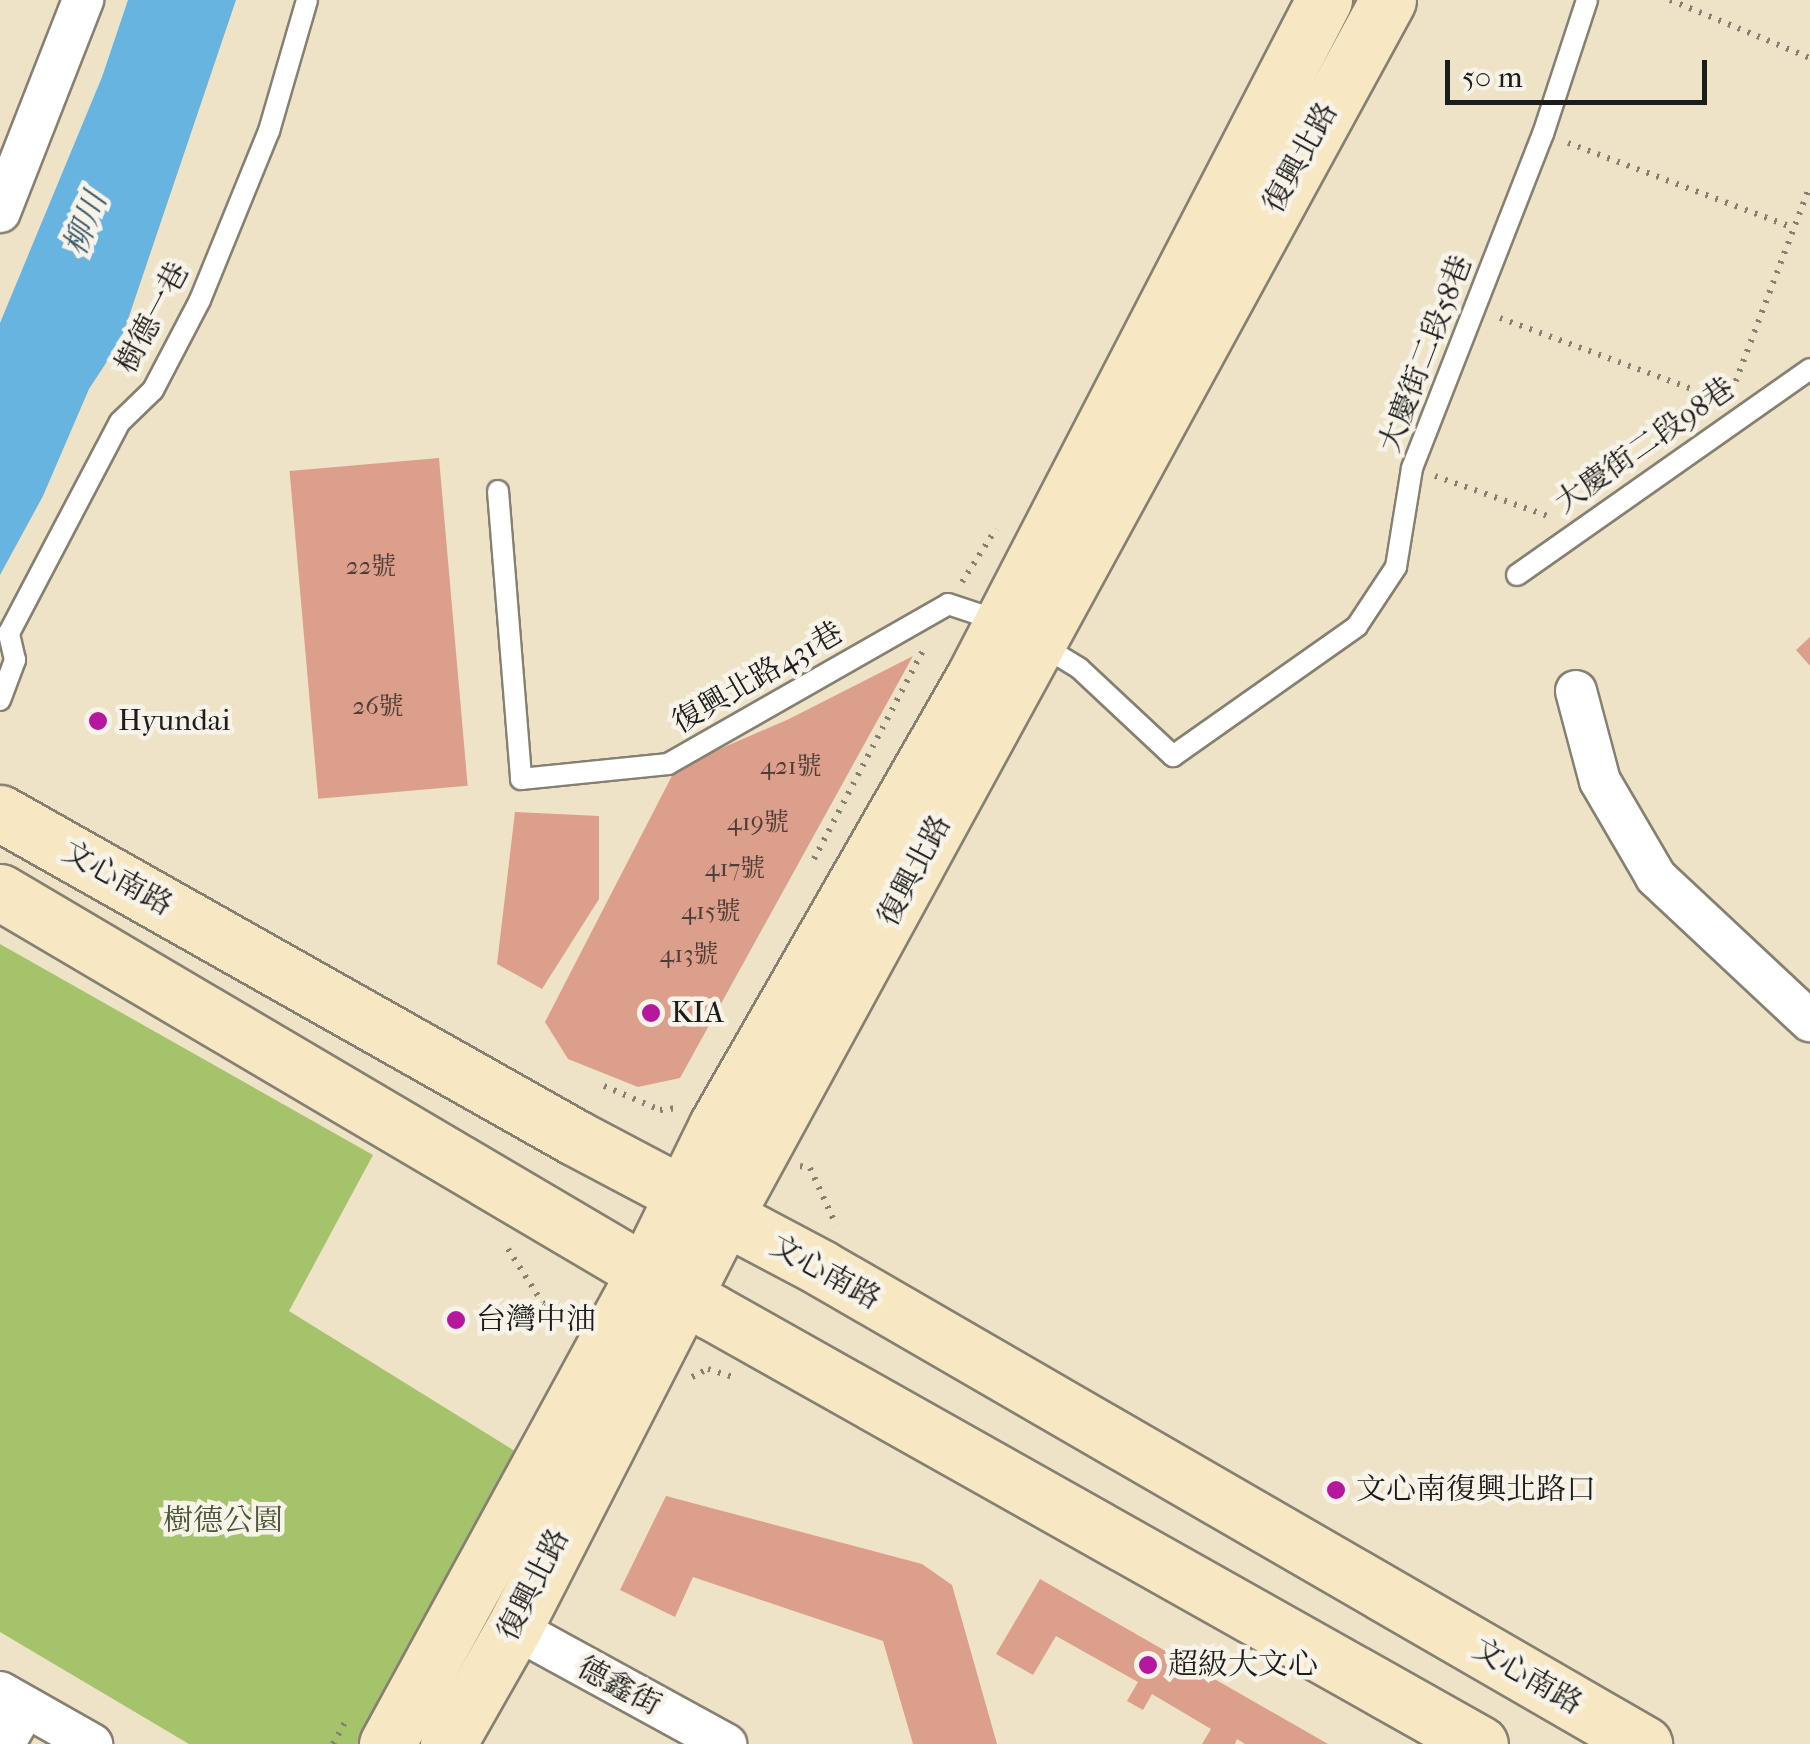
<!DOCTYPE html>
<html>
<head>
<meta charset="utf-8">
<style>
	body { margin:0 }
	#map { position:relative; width:1810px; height:1744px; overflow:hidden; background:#eee3c7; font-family:"IM FELL French Canon","Noto Serif TC",serif }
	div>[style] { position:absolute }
	.green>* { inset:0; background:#a4c36b }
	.water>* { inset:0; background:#68b4e1 }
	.building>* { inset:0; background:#db9f8b; transform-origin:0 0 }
	.path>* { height:6px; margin-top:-3px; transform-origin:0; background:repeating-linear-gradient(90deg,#858072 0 2.5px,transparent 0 10.5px) }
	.roads { filter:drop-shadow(2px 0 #858072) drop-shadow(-2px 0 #858072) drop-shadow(0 2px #858072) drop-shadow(0 -2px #858072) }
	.lane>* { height:20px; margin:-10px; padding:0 10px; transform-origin:10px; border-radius:10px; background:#fff }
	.street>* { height:40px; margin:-20px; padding:0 20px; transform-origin:20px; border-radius:20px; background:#fff }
	.secondary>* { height:55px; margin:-27.5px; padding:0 27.5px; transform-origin:27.5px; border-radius:27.5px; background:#f7e8c3 }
	.dots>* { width:28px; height:28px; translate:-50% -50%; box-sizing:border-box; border:5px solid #f7f3e8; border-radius:50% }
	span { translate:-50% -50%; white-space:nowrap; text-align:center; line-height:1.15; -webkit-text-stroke:9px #f7f3e8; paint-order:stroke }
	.number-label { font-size:25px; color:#4c3d38 }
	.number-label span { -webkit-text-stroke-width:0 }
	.street-label { font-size:30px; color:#1c1c1c }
	.poi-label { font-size:30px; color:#1c1c1c }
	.left { translate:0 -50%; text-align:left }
	.park-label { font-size:30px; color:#4c5638 }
	.water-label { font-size:32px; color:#3a596b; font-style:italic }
	.scale { position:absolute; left:1445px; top:60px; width:262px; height:45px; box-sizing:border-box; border:5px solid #1c1c1c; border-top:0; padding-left:12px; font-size:30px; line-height:35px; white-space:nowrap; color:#1c1c1c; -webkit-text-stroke:8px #f7f3e8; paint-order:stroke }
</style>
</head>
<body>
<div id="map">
	<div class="green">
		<i style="clip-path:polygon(0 944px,373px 1155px,289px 1311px,518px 1453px,360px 1744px,189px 1744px,0 1632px)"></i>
	</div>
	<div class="water">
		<i style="clip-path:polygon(128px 0,236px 0,121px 340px,89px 389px,43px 496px,0 575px,0 323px,102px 77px)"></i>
	</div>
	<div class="building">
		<i style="left:439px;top:458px;width:329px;height:150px;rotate:85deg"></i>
		<i style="clip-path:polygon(1810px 637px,1810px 666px,1796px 650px)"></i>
		<i style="clip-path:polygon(913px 656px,680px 1078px,638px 1087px,568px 1059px,545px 1022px,676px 768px,789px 719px)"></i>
		<i style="clip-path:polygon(515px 812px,599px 816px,599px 899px,542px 989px,497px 964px)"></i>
		<i style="clip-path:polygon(666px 1496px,922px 1564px,952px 1585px,997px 1744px,913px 1744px,883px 1641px,693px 1577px,675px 1617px,620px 1590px)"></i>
		<i style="clip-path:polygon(1040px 1579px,1328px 1744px,1245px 1744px,1237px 1739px,1235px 1744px,1202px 1744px,1211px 1729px,1152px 1694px,1143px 1710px,1127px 1701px,1138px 1682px,1056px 1636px,1033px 1675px,996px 1654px)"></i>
	</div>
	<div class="path">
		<i style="left:1670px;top:0;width:152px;rotate:22.5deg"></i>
		<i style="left:1568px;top:143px;width:239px;rotate:20.6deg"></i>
		<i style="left:1500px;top:318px;width:237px;rotate:20.3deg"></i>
		<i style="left:1732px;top:391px;width:219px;rotate:-69.2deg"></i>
		<i style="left:1435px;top:476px;width:123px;rotate:19.5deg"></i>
		<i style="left:962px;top:582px;width:63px;rotate:-57.3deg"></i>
		<i style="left:814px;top:859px;width:237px;rotate:-62.4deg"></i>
		<i style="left:604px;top:1086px;width:61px;rotate:23.2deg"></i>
		<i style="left:660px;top:1110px;width:17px;rotate:-7deg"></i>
		<i style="left:800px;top:1166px;width:10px;rotate:11deg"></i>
		<i style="left:810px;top:1168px;width:63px;rotate:65.5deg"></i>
		<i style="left:508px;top:1249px;width:67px;rotate:57.3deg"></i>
		<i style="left:544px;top:1305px;width:29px;rotate:38deg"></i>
		<i style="left:692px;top:1377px;width:18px;rotate:-27deg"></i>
		<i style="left:708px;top:1369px;width:25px;rotate:18deg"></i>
		<i style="left:333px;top:1744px;width:25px;rotate:-61deg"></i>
	</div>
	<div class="roads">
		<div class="lane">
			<i style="left:498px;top:491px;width:289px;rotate:85.4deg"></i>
			<i style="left:521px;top:779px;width:148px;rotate:-5.8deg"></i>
			<i style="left:668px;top:764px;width:322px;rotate:-29.7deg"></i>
			<i style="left:948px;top:604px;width:54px;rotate:18.4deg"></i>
			<i style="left:1517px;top:575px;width:358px;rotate:-35.1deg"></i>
			<i style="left:1038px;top:643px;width:48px;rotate:31.4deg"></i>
			<i style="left:1079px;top:668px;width:129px;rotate:43.1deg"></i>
			<i style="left:1173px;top:756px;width:225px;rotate:-35.2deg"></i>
			<i style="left:1357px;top:626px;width:71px;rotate:-56.5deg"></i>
			<i style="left:1396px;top:567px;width:100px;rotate:-80.8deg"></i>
			<i style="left:1412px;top:468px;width:359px;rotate:-68.6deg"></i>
			<i style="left:1543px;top:134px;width:141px;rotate:-71.8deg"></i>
			<i style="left:0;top:700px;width:43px;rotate:-69.4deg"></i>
			<i style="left:15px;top:660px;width:28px;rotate:-103deg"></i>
			<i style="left:9px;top:633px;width:238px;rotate:-62.3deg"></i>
			<i style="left:120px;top:422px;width:46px;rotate:-44.1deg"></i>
			<i style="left:153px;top:390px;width:102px;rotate:-62.4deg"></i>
			<i style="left:200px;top:300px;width:183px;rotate:-67.8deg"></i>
			<i style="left:269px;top:131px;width:136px;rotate:-73.8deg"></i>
		</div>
		<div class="street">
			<i style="left:0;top:212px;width:228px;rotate:-68.6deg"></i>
			<i style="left:1576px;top:691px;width:93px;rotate:75.1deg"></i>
			<i style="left:1600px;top:781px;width:111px;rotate:59.7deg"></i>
			<i style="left:1656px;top:877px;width:211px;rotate:43.1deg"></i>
			<i style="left:514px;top:1628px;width:242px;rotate:28.7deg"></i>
			<i style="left:0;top:1692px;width:106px;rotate:29.5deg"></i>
			<i style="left:4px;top:1744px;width:43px;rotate:-59.3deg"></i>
		</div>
		<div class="secondary">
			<i style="left:0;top:813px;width:659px;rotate:29.44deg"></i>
			<i style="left:574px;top:1137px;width:280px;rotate:27.9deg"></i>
			<i style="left:821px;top:1268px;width:951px;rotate:30.04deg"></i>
			<i style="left:0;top:892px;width:827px;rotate:30.54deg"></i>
			<i style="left:712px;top:1312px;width:881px;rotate:29.36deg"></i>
			<i style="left:387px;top:1744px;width:540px;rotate:-61.35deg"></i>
			<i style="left:646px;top:1270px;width:161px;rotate:-63.9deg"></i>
			<i style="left:717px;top:1125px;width:516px;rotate:-60.16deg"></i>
			<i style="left:974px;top:677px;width:762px;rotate:-62.66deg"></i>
			<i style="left:448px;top:1744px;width:133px;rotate:-60.4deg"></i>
			<i style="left:514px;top:1628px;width:461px;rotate:-62.9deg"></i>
			<i style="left:724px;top:1218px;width:1387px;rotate:-61.4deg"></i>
		</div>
	</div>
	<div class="dots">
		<i style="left:98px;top:721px;background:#b5179e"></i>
		<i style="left:651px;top:1013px;background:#b5179e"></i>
		<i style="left:456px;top:1320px;background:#b5179e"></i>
		<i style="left:1336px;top:1490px;background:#b5179e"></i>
		<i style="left:1148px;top:1665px;background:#b5179e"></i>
	</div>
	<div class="number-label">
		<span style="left:371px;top:566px">22號</span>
		<span style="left:378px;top:706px">26號</span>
		<span style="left:791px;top:766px">421號</span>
		<span style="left:758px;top:822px">419號</span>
		<span style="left:735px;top:868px">417號</span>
		<span style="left:711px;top:911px">415號</span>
		<span style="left:689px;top:954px">413號</span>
	</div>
	<div class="street-label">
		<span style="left:1301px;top:158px;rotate:-61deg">復興北路</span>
		<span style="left:153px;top:318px;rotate:-62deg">樹德一巷</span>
		<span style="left:1426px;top:354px;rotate:-69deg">大慶街二段58巷</span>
		<span style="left:1645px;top:446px;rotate:-35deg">大慶街二段98巷</span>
		<span style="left:758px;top:678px;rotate:-30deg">復興北路431巷</span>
		<span style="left:915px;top:871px;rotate:-62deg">復興北路</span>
		<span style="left:117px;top:879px;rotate:29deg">文心南路</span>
		<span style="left:825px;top:1273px;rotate:29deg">文心南路</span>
		<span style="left:534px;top:1585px;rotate:-63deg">復興北路</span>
		<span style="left:1527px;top:1677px;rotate:30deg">文心南路</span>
		<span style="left:619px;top:1687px;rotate:28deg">德鑫街</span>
	</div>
	<div class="poi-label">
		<span class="left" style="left:118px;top:721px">Hyundai</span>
		<span class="left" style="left:671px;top:1013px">KIA</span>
		<span class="left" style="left:476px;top:1320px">台灣中油</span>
		<span class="left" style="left:1356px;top:1490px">文心南復興北路口</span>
		<span class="left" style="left:1168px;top:1665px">超級大文心</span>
	</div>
	<div class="park-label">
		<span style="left:223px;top:1521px">樹德公園</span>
	</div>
	<div class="water-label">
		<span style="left:86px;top:224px;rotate:-69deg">柳川</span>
	</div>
	<div class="scale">50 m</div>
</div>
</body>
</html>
